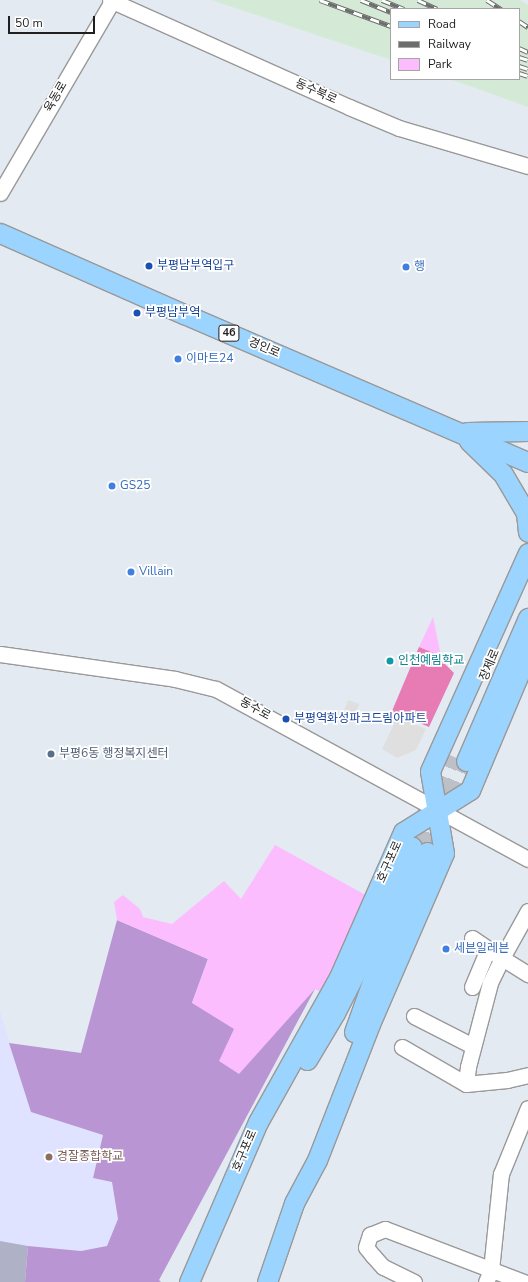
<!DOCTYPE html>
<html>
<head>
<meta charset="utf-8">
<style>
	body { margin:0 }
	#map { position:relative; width:528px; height:1282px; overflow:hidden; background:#e4eaf1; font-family:"Nunito Sans","Noto Sans KR",sans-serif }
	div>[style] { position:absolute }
	.industrial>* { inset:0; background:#d5ead6 }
	.education>* { inset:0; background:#dfe3ff }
	.construction>* { inset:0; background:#afb2c6 }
	.forest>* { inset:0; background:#b995d4 }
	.park>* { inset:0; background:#fbbdfe }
	.pitch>* { inset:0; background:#e77bb4 }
	.parking>* { inset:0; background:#dfdfdf; transform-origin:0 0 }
	.major-tunnel>* { height:19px; margin-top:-9.5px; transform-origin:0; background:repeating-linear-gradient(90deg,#bdc1c7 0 19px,transparent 0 29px) }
	.roads { filter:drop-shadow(1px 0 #999) drop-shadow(-1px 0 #999) drop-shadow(0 1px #999) drop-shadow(0 -1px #999) }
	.minor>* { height:15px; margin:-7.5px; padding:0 7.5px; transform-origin:7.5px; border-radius:7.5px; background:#fff }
	.major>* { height:19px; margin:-9.5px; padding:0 9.5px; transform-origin:9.5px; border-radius:9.5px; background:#9bd4ff }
	.rail>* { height:4.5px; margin-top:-2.25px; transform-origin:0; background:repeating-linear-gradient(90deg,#fff 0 9px,#6d6d6d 0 18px); box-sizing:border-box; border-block:1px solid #6d6d6d }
	.dots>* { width:11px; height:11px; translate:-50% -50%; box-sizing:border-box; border:2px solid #fff; border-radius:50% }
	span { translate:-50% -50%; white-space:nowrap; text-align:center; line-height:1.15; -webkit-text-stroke:3.5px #fff; paint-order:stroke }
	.shield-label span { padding:1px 3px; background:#fff; border:1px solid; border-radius:3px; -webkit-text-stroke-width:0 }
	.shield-label { font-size:11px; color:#1f1f1f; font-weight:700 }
	.street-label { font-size:12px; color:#1f1f1f }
	.transit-label { font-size:12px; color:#164399 }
	.left { translate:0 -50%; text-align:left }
	.shop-label { font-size:12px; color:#366cbe }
	.culture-label { font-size:12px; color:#0d838f }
	.service-label { font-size:12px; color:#4e5e75 }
	.education-label { font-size:12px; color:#785e54 }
	.legend { position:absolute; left:390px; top:8px; width:130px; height:72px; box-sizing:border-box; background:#fff; border:1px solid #a5a5a5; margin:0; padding:5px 7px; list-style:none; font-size:12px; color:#1f1f1f }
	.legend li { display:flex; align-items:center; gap:8px; height:20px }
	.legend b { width:20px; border:1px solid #a5a5a5 }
	.scale { position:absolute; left:8px; top:16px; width:87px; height:18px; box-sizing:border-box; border:2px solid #1f1f1f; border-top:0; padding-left:5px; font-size:12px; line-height:14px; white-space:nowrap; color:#1f1f1f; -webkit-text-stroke:3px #fff; paint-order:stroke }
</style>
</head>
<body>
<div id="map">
	<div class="industrial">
		<i style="clip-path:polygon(211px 0,520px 0,528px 5px,528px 107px,450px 79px,519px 79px,519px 9px,391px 9px,391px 60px)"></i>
	</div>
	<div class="education">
		<i style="clip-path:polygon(0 1011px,31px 1112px,104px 1135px,93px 1178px,112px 1182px,118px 1219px,107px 1246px,81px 1251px,28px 1246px,25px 1282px,0 1282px)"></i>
	</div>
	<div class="construction">
		<i style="clip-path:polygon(0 1241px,28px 1246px,25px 1282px,0 1282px)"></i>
	</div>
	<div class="forest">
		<i style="clip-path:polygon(117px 920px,208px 959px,192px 1003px,315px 989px,159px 1280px,161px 1282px,25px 1282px,28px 1246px,81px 1251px,107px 1246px,118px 1219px,112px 1182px,93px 1178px,103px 1135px,31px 1112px,9px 1043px,81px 1053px)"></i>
	</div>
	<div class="park">
		<i style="clip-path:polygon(433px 617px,441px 656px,419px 647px)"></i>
		<i style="clip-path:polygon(275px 845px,371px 898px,325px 994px,315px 989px,239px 1074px,219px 1061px,234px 1029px,192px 1003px,208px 959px,117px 920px,114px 902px,123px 895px,140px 909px,143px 917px,172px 924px,224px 881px,241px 899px)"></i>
	</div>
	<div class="pitch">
		<i style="clip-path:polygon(419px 647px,441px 656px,441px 660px,454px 673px,429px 727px,392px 711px)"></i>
	</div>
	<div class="parking">
		<i style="left:348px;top:700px;width:12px;height:12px;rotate:20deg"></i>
		<i style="clip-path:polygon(390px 714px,426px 729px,416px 750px,397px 758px,382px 749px,394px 724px,388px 720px)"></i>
	</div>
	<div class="major-tunnel">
		<i style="left:412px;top:846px;width:99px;rotate:-66.3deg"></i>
		<i style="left:427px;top:852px;width:99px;rotate:-66.8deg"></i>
	</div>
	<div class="roads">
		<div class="minor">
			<i style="left:110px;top:0;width:262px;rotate:24.1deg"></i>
			<i style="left:349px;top:107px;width:54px;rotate:22.8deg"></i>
			<i style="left:399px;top:128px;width:134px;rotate:16.4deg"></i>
			<i style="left:0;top:193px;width:222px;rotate:-59.7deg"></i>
			<i style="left:0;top:654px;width:177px;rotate:8.1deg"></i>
			<i style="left:175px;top:679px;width:42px;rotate:13.7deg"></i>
			<i style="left:216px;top:689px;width:355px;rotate:28.6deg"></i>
			<i style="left:528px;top:911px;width:54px;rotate:119deg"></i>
			<i style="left:502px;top:958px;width:31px;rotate:32deg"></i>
			<i style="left:472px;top:938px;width:36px;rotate:34deg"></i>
			<i style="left:502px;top:958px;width:28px;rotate:116deg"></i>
			<i style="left:490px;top:983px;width:87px;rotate:104.7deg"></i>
			<i style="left:468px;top:1067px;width:17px;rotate:97deg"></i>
			<i style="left:466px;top:1084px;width:41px;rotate:-5.6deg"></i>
			<i style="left:507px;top:1080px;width:22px;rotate:-13deg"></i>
			<i style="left:472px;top:987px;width:41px;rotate:-67.2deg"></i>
			<i style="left:414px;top:1016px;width:66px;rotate:27deg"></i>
			<i style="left:402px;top:1047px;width:74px;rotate:30deg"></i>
			<i style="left:414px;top:1282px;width:34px;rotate:-154deg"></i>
			<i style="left:383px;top:1267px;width:15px;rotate:-132deg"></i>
			<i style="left:373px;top:1256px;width:11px;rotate:-128deg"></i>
			<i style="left:366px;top:1247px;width:13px;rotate:-72deg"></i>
			<i style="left:370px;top:1235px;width:16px;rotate:-22deg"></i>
			<i style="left:385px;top:1229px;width:149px;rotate:20.9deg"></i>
			<i style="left:486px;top:1282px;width:13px;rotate:-67deg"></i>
			<i style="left:491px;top:1270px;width:97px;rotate:-84.1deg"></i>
			<i style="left:501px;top:1174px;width:71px;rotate:-67.8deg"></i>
		</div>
		<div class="major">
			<i style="left:0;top:233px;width:201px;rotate:23.8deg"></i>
			<i style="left:184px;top:314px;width:374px;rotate:23.3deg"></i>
			<i style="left:467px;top:432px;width:61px;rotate:-0.9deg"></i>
			<i style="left:469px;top:441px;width:47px;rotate:44.1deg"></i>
			<i style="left:503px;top:474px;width:45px;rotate:59.5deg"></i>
			<i style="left:526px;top:513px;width:19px;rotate:84deg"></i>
			<i style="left:466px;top:761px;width:156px;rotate:-66.6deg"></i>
			<i style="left:354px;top:1032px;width:56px;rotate:-70.3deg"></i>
			<i style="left:373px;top:979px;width:138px;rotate:-67deg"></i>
			<i style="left:307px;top:1060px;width:55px;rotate:-59.2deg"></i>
			<i style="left:335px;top:1013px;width:89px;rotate:-63.1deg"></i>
			<i style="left:375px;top:934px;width:95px;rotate:-67.2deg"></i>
			<i style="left:189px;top:1282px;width:174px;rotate:-66.7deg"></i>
			<i style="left:258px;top:1122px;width:168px;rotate:-60.8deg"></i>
			<i style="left:340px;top:975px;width:156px;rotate:-66.2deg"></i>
			<i style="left:403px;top:832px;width:79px;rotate:-32.1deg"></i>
			<i style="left:470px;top:790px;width:149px;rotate:-67.1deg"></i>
			<i style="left:267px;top:1282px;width:83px;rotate:-71.1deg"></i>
			<i style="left:294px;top:1203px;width:49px;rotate:-61.9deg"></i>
			<i style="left:317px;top:1160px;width:146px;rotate:-68.7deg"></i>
			<i style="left:370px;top:1024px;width:186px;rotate:-66.6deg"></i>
			<i style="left:444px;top:853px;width:83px;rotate:-99.7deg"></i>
			<i style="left:430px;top:771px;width:239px;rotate:-65.8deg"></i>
		</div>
	</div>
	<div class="rail">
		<i style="left:320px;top:0;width:76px;rotate:20.1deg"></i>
		<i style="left:361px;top:0;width:32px;rotate:22deg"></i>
		<i style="left:382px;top:0;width:24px;rotate:22deg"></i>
		<i style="left:418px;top:0;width:21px;rotate:25deg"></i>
		<i style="left:487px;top:0;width:17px;rotate:33deg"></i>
		<i style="left:519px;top:21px;width:11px;rotate:34deg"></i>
		<i style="left:519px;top:48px;width:10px;rotate:24deg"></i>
		<i style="left:519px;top:57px;width:9px;rotate:18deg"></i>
		<i style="left:519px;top:66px;width:9px;rotate:18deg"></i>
		<i style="left:519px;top:73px;width:9px;rotate:18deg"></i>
	</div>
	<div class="dots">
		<i style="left:149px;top:266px;background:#1a4fb4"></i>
		<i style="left:406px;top:267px;background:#3f7fe0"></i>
		<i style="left:137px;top:313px;background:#1a4fb4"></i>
		<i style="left:178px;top:359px;background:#3f7fe0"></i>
		<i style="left:112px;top:486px;background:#3f7fe0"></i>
		<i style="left:131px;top:572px;background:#3f7fe0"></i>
		<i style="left:390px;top:661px;background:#0f9aa8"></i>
		<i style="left:286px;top:719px;background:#1a4fb4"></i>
		<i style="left:51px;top:754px;background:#5c6f8a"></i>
		<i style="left:446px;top:949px;background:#3f7fe0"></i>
		<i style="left:49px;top:1157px;background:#8d6e63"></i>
	</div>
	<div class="shield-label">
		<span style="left:229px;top:333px">46</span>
	</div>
	<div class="street-label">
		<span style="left:316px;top:92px;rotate:24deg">동수북로</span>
		<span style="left:56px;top:97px;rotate:-60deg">육동로</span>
		<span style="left:264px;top:348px;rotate:23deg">경인로</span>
		<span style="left:490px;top:665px;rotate:-67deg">장제로</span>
		<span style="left:255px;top:709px;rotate:29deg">동수로</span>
		<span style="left:390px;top:862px;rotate:-66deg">호구포로</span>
		<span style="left:245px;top:1151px;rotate:-67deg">호구포로</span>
	</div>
	<div class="transit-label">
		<span class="left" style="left:157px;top:266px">부평남부역입구</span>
		<span class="left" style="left:145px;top:313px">부평남부역</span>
		<span class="left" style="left:294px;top:719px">부평역화성파크드림아파트</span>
	</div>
	<div class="shop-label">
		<span class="left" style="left:414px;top:267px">행</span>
		<span class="left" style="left:186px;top:359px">이마트24</span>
		<span class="left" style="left:120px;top:486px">GS25</span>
		<span class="left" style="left:139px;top:572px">Villain</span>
		<span class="left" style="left:454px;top:949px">세븐일레븐</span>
	</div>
	<div class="culture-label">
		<span class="left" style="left:398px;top:661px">인천예림학교</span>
	</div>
	<div class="service-label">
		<span class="left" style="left:59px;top:754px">부평6동 행정복지센터</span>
	</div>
	<div class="education-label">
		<span class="left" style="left:57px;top:1157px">경잘종합학교</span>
	</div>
	<ul class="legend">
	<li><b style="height:5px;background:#9bd4ff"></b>Road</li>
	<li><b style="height:5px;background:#6d6d6d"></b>Railway</li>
	<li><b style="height:11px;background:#fbbdfe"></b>Park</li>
	</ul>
	<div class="scale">50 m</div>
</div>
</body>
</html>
